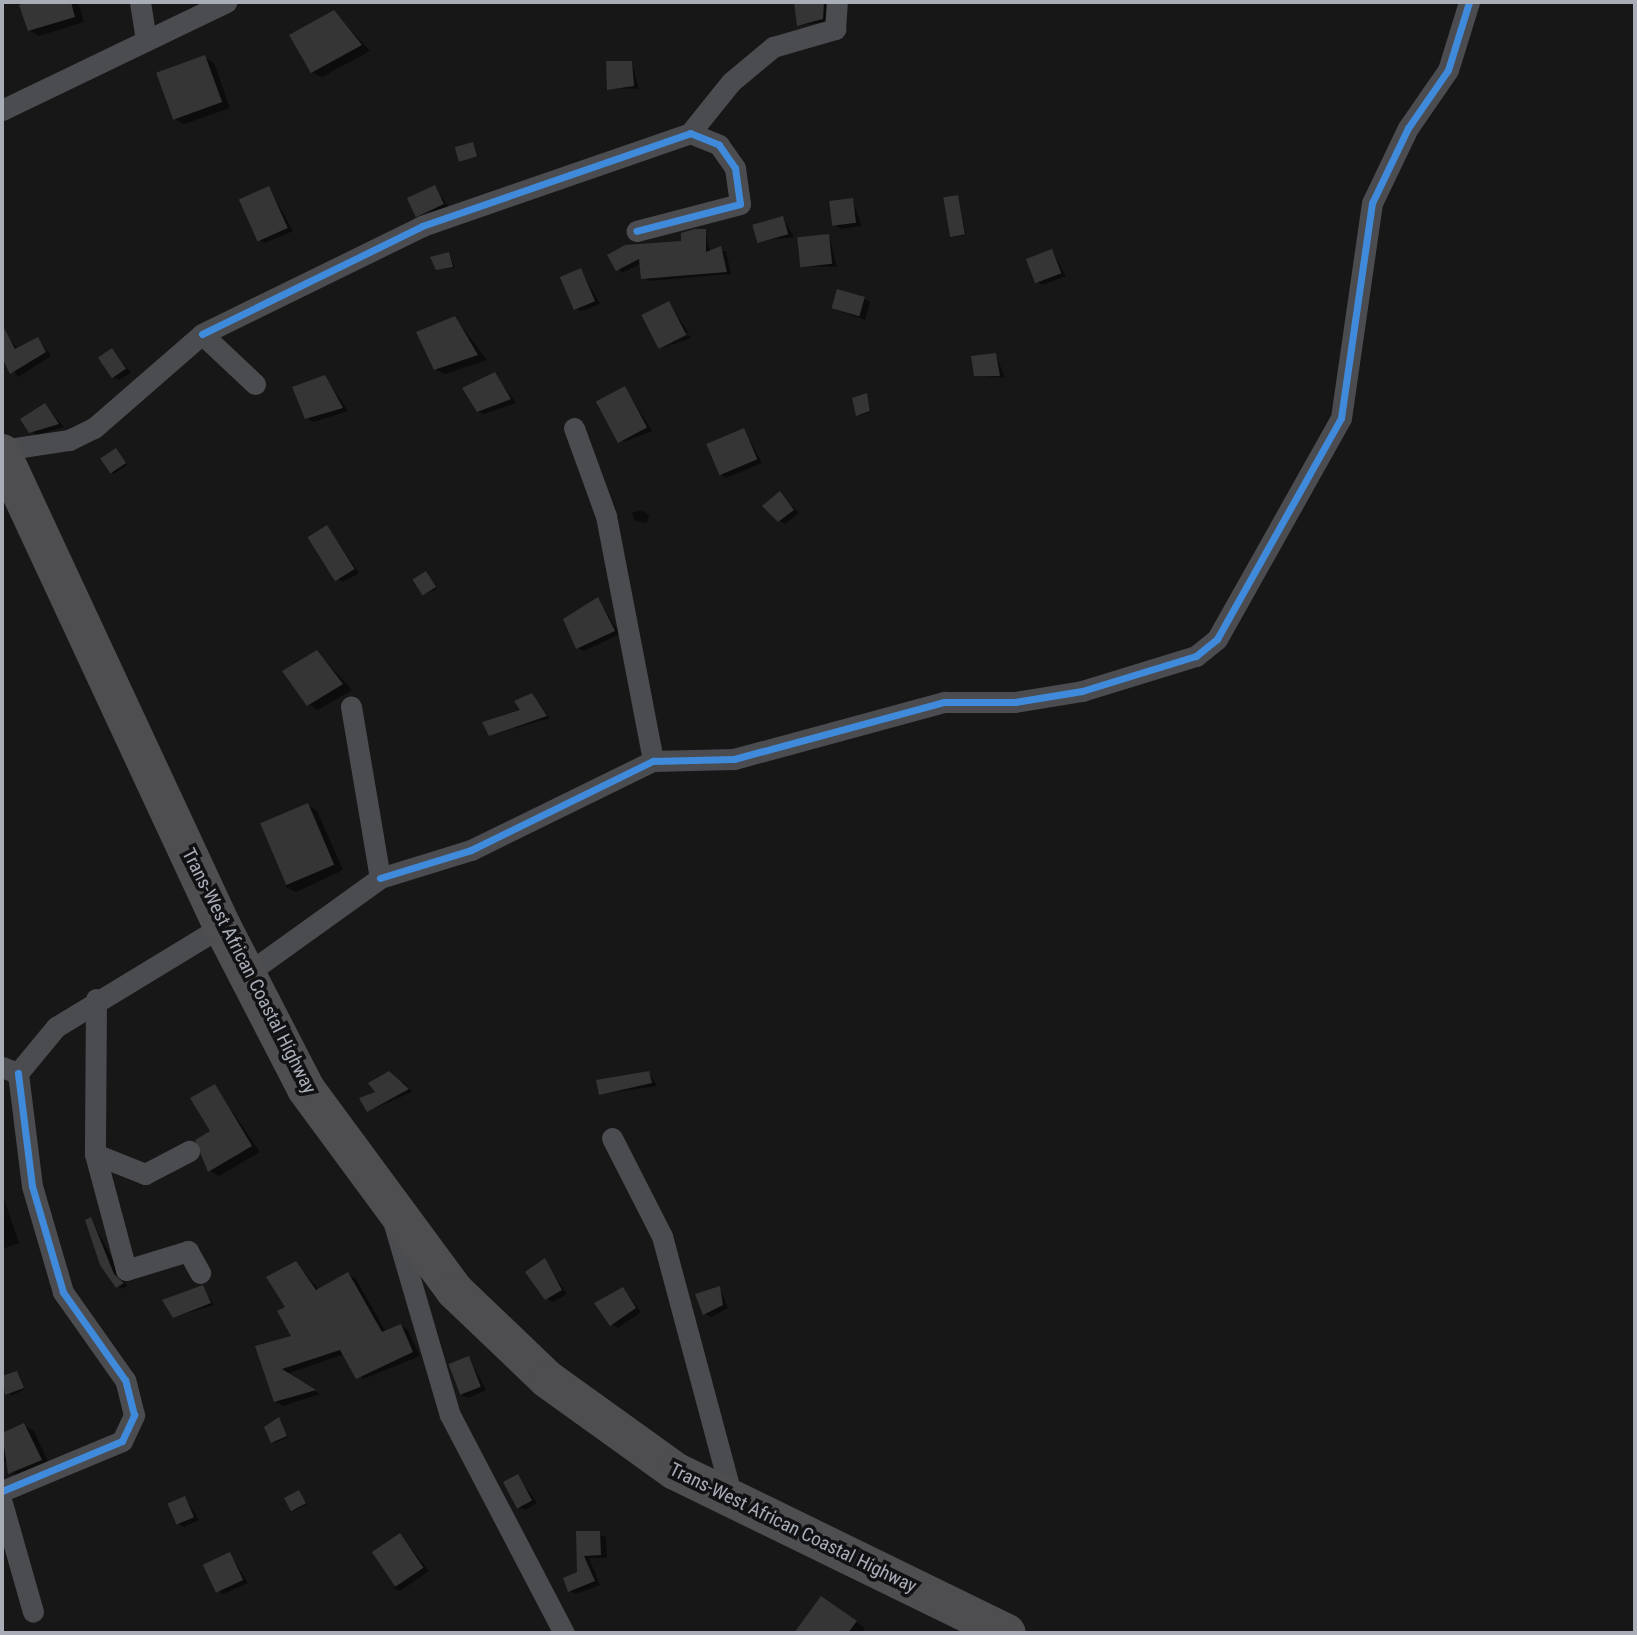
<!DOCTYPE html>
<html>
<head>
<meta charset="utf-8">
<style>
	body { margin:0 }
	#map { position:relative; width:1637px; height:1635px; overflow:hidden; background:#171717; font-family:"Roboto Condensed",sans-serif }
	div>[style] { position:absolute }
	.shadow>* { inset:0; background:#0007; transform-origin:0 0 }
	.building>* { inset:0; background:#353536; transform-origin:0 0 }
	.street>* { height:21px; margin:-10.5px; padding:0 10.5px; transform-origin:10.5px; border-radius:10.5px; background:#4b4c50 }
	.highway>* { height:38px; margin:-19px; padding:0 19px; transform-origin:19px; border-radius:19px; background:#4e4e51 }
	.cycleway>* { height:7px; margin:-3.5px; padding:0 3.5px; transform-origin:3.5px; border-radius:3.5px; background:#408adc }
	span { translate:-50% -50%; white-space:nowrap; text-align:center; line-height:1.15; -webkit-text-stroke:7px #111113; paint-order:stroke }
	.street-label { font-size:19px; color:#a8adb8 }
	.frame { position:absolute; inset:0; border:4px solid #a8adb8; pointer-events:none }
</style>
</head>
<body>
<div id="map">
	<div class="shadow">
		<i style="clip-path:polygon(35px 2px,78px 2px,84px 22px,39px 36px,29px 30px,21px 6px)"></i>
		<i style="clip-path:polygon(796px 2px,831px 2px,828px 22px,798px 25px)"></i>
		<i style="clip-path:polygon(334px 12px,370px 51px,322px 77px,312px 72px)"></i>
		<i style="clip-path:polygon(204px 57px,214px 63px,230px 108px,184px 124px,175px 119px)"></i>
		<i style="clip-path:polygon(632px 63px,639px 89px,613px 88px)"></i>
		<i style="clip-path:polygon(473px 144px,478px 157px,461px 160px)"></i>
		<i style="clip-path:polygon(435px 187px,449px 208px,414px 215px)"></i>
		<i style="clip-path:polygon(269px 188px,293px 231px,265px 243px,259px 240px)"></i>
		<i style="clip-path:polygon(958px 197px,966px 235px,955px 237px,952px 236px)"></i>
		<i style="clip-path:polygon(852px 200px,862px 226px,841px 229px,835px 225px)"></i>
		<i style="clip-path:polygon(783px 218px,794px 237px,759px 241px)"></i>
		<i style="clip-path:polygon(705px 231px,710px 252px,726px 251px,731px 274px,648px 281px,642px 263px,622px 273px,609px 256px,683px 243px)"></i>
		<i style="clip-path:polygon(829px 236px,837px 267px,804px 266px)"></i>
		<i style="clip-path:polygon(1052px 251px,1066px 276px,1042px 285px,1036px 281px)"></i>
		<i style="clip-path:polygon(449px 254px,455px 268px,438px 269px)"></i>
		<i style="clip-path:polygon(581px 270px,600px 304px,581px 311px,575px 308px)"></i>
		<i style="clip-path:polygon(864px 299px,870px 302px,865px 320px,832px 308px)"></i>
		<i style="clip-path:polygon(669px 303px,688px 332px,658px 349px,657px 348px)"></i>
		<i style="clip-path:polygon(455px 318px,487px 360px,445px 374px,435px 369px)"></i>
		<i style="clip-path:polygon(689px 335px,691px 338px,659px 349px)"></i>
		<i style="clip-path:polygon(7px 336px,18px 349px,38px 339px,51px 356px,18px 377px,2px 353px)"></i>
		<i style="clip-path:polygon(112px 350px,131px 373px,119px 380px,113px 377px)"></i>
		<i style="clip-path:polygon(996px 355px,1005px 378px,976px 375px)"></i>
		<i style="clip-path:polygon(495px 374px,516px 403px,484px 414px,478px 411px)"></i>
		<i style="clip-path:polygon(325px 377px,348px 411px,313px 422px,307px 418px)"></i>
		<i style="clip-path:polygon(625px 388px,652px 431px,624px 442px,618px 439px)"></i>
		<i style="clip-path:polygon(867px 395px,871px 412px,859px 416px,857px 414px)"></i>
		<i style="clip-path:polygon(45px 405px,64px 427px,37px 435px,31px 431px)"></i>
		<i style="clip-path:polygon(744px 430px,762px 463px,726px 478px,720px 474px)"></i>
		<i style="clip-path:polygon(118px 452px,127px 465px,114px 474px,112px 472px)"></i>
		<i style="clip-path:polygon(780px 493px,799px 513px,785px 524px,779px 520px)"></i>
		<i style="clip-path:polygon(641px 510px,649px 515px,647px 523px,635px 521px,632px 513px)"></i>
		<i style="clip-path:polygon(327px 527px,359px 573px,343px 582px,337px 579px)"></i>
		<i style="clip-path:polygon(426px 573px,437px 589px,424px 594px,422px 593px)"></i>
		<i style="clip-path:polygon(598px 599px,620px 634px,584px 651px,578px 648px)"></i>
		<i style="clip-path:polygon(317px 652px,352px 690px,318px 710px,308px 704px)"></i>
		<i style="clip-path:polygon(532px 695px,550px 718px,491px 735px,522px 710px)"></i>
		<i style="clip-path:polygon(308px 805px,317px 811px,343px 870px,296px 892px,286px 887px)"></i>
		<i style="clip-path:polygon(649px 1073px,657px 1086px,601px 1094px)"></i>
		<i style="clip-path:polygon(404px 1082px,412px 1092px,368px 1111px,399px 1084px)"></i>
		<i style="clip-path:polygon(215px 1086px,260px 1152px,219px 1176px,210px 1171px,197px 1140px,212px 1131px)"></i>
		<i style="clip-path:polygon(2px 1193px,19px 1243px,2px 1249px)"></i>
		<i style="clip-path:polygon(91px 1219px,127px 1286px,122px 1289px,118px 1286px)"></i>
		<i style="clip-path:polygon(545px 1261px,567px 1294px,553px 1302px,546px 1298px)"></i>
		<i style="clip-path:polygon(296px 1263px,319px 1290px,348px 1274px,356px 1279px,386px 1332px,401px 1325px,408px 1330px,420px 1356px,363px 1379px,344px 1354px,287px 1374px,320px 1394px,283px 1406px,275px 1401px,258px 1347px,294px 1337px,288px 1308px)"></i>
		<i style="clip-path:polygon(203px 1287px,214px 1305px,174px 1317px)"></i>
		<i style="clip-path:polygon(720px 1288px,728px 1308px,711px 1317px,705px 1314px)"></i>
		<i style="clip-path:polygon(623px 1289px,641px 1312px,618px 1328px,612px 1324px)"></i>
		<i style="clip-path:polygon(469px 1358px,486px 1390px,468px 1398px,462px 1395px)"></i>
		<i style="left:16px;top:1372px;width:19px;height:15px;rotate:62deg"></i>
		<i style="clip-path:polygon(279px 1419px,288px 1437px,275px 1443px,273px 1442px)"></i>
		<i style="clip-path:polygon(24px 1425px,34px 1431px,50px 1466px,19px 1479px,2px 1458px,2px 1435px)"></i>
		<i style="clip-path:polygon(518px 1476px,537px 1503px,525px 1510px,519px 1507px)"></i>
		<i style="clip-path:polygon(299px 1492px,307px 1504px,294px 1511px,292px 1509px)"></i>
		<i style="clip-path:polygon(185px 1498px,199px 1520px,184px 1527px,178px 1523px)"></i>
		<i style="clip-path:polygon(578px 1533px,606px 1536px,607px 1558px,589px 1558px,600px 1585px,576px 1594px,570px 1591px,579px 1573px)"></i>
		<i style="clip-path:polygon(400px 1535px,429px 1571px,400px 1591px,394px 1588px)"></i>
		<i style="clip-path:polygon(230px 1554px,248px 1583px,223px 1594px,217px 1590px)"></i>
		<i style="clip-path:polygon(822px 1598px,865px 1628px,861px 1633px,796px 1633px)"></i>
	</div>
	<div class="building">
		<i style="clip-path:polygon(29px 2px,71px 2px,75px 17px,28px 31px,19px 5px)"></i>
		<i style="clip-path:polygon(794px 2px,824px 2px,823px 19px,797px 26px)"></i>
		<i style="clip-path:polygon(334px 10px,362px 45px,311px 73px,289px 35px)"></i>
		<i style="left:205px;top:55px;width:50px;height:52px;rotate:70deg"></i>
		<i style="clip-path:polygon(606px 61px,632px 61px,634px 86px,607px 90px)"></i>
		<i style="left:473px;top:142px;width:15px;height:19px;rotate:74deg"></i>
		<i style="left:435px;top:185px;width:21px;height:31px;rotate:65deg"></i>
		<i style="left:269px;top:186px;width:46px;height:33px;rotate:66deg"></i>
		<i style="left:958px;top:195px;width:40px;height:15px;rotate:80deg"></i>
		<i style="left:853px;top:198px;width:25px;height:24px;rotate:83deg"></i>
		<i style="left:783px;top:216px;width:19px;height:32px;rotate:74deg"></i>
		<i style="clip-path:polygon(694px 229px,706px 229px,706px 252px,721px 246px,727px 272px,641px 279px,639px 259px,616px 271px,607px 255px,625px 245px,681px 241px,681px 233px)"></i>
		<i style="left:829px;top:234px;width:30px;height:32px;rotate:84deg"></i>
		<i style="left:1052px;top:249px;width:26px;height:28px;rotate:69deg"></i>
		<i style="clip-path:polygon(449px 252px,453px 267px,436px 270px,430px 257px)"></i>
		<i style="left:581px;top:268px;width:36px;height:23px;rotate:67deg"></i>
		<i style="left:837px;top:289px;width:29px;height:20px;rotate:16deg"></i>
		<i style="left:669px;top:301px;width:38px;height:31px;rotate:63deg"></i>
		<i style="clip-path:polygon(455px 316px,478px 355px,434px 370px,416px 332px)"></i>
		<i style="clip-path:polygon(2px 324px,15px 349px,38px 337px,46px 352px,10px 374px,2px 358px)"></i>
		<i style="left:112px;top:348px;width:25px;height:17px;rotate:56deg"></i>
		<i style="clip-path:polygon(996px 353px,1000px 376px,974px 376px,971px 356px)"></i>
		<i style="clip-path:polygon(495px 372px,511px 399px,477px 412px,462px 388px)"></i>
		<i style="clip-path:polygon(325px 375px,343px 408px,305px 419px,292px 387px)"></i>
		<i style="left:625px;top:386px;width:47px;height:33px;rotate:62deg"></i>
		<i style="clip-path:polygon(867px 393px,870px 411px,856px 416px,852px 398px)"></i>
		<i style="clip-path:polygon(45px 403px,59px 424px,29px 433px,20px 419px)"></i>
		<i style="left:744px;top:428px;width:34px;height:41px;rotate:67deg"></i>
		<i style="left:116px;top:448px;width:18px;height:19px;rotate:56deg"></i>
		<i style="clip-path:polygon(780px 491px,794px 510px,778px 522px,762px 506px)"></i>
		<i style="left:327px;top:525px;width:52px;height:23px;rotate:58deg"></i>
		<i style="left:426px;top:571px;width:19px;height:16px;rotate:58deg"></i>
		<i style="clip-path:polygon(598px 597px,615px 631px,576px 649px,563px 619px)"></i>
		<i style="clip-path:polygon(317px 650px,343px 684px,307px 706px,282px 671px)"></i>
		<i style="clip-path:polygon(532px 693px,547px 716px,489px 736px,482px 722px,520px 710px,514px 701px)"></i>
		<i style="left:308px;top:803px;width:67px;height:52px;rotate:67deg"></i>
		<i style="clip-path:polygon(389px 1071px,409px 1089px,367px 1112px,359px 1098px,375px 1092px,368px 1083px)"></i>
		<i style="clip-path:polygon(649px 1071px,652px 1083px,599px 1095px,596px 1080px)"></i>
		<i style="clip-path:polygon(215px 1084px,252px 1146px,208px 1172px,195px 1140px,210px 1131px,190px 1098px)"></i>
		<i style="clip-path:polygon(91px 1217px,114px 1274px,124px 1283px,116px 1288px,100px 1265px,85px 1220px)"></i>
		<i style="clip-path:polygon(545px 1258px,562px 1290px,545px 1300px,525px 1272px)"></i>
		<i style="clip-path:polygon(296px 1261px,316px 1290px,348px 1272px,382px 1332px,401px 1324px,413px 1352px,356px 1379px,340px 1350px,282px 1369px,316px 1390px,274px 1402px,255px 1346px,291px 1336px,277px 1311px,285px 1307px,266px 1277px)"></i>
		<i style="clip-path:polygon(203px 1285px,211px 1303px,173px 1318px,162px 1300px)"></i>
		<i style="clip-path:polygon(720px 1286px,723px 1305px,703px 1315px,695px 1294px)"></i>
		<i style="clip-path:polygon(623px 1287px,636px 1308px,610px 1326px,594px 1303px)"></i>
		<i style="left:469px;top:1356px;width:33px;height:22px;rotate:69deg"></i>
		<i style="clip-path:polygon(17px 1371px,24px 1388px,5px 1395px,2px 1376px)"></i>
		<i style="clip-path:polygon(279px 1417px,287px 1436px,271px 1443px,264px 1427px)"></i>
		<i style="clip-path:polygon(24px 1423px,42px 1460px,8px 1474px,2px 1433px)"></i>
		<i style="left:518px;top:1474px;width:30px;height:17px;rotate:62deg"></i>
		<i style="left:299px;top:1490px;width:15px;height:17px;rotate:62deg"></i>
		<i style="left:185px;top:1496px;width:23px;height:19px;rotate:67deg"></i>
		<i style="clip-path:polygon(576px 1531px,600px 1531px,601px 1555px,584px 1556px,595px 1581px,568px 1592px,563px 1578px,577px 1572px)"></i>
		<i style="left:400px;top:1533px;width:42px;height:34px;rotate:56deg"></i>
		<i style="left:230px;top:1552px;width:31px;height:30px;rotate:65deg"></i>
		<i style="clip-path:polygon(821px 1596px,857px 1621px,848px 1633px,794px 1633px)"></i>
	</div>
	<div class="street">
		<i style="left:140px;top:2px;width:36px;rotate:81deg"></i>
		<i style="left:2px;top:110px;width:249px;rotate:-25.7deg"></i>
		<i style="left:690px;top:133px;width:65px;rotate:-51.2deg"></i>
		<i style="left:731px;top:82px;width:55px;rotate:-39.8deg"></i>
		<i style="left:773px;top:47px;width:65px;rotate:-16.2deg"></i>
		<i style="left:835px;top:29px;width:27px;rotate:-86deg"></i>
		<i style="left:202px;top:334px;width:245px;rotate:-26.1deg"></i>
		<i style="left:422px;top:226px;width:284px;rotate:-19.1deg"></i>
		<i style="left:690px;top:133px;width:31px;rotate:22deg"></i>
		<i style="left:719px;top:145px;width:28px;rotate:55deg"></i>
		<i style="left:735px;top:168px;width:36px;rotate:82deg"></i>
		<i style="left:740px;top:204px;width:107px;rotate:165.4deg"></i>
		<i style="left:574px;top:428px;width:94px;rotate:70deg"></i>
		<i style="left:606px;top:516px;width:249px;rotate:79.1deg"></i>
		<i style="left:2px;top:450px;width:68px;rotate:-8.5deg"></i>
		<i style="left:69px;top:440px;width:28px;rotate:-26deg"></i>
		<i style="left:94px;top:428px;width:143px;rotate:-41deg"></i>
		<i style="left:202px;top:334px;width:73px;rotate:43.3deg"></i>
		<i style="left:380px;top:878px;width:95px;rotate:-17.1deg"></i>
		<i style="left:471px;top:850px;width:203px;rotate:-26.1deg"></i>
		<i style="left:653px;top:761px;width:81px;rotate:-1.4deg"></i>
		<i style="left:734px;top:759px;width:218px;rotate:-15.2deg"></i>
		<i style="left:944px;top:702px;width:71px"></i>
		<i style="left:1015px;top:702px;width:68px;rotate:-9.3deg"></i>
		<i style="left:1082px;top:691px;width:119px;rotate:-17.1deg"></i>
		<i style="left:1196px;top:656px;width:27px;rotate:-39deg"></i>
		<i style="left:1217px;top:639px;width:253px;rotate:-60.7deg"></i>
		<i style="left:1341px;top:418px;width:217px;rotate:-81.8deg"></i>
		<i style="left:1372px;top:203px;width:83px;rotate:-64.4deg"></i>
		<i style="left:1408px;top:128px;width:70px;rotate:-55.4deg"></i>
		<i style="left:1448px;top:70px;width:71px;rotate:-72.8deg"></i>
		<i style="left:248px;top:973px;width:163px;rotate:-35.7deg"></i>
		<i style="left:380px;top:878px;width:174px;rotate:-99.6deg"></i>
		<i style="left:96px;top:999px;width:155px;rotate:90.4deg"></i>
		<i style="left:95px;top:1154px;width:54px;rotate:21.8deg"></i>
		<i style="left:145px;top:1174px;width:50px;rotate:-27.6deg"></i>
		<i style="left:2px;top:1067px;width:17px;rotate:21deg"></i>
		<i style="left:18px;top:1073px;width:60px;rotate:-50.4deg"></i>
		<i style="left:56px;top:1027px;width:194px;rotate:-31.3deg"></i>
		<i style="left:612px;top:1138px;width:110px;rotate:63deg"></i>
		<i style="left:662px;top:1236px;width:270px;rotate:75deg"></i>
		<i style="left:95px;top:1154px;width:120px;rotate:75deg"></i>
		<i style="left:126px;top:1270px;width:65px;rotate:-17deg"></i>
		<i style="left:188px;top:1251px;width:25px;rotate:61deg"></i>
		<i style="left:394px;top:1224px;width:199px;rotate:73.7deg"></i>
		<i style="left:450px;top:1415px;width:246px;rotate:62.4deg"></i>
		<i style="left:2px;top:1491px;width:130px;rotate:-22.6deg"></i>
		<i style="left:122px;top:1441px;width:29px;rotate:-65deg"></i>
		<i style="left:134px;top:1415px;width:36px;rotate:-104deg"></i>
		<i style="left:125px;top:1380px;width:108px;rotate:-125.2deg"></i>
		<i style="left:63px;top:1292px;width:110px;rotate:-106.3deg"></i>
		<i style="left:32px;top:1186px;width:114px;rotate:-97.1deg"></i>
		<i style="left:2px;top:1503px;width:113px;rotate:74.1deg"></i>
	</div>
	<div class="highway">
		<i style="left:2px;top:453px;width:522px;rotate:65.06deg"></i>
		<i style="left:222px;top:926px;width:183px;rotate:62.7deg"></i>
		<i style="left:306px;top:1089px;width:251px;rotate:53.6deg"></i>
		<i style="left:455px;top:1291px;width:127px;rotate:43.7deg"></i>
		<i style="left:547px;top:1379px;width:158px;rotate:35.7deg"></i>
		<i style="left:675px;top:1471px;width:369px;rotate:26deg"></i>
	</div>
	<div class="cycleway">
		<i style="left:202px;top:334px;width:245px;rotate:-26.1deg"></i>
		<i style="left:422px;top:226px;width:284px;rotate:-19.1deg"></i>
		<i style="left:690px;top:133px;width:31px;rotate:22deg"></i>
		<i style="left:719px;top:145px;width:28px;rotate:55deg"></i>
		<i style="left:735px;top:168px;width:36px;rotate:82deg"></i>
		<i style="left:740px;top:204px;width:107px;rotate:165.4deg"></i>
		<i style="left:380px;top:878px;width:95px;rotate:-17.1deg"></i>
		<i style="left:471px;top:850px;width:203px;rotate:-26.1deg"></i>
		<i style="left:653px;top:761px;width:81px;rotate:-1.4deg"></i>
		<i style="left:734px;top:759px;width:218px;rotate:-15.2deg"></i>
		<i style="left:944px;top:702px;width:71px"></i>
		<i style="left:1015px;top:702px;width:68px;rotate:-9.3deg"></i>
		<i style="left:1082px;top:691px;width:119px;rotate:-17.1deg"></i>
		<i style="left:1196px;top:656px;width:27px;rotate:-39deg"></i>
		<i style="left:1217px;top:639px;width:253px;rotate:-60.7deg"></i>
		<i style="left:1341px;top:418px;width:217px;rotate:-81.8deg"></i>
		<i style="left:1372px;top:203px;width:83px;rotate:-64.4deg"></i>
		<i style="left:1408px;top:128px;width:70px;rotate:-55.4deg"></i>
		<i style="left:1448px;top:70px;width:71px;rotate:-72.8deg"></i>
		<i style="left:2px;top:1491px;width:130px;rotate:-22.6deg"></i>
		<i style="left:122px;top:1441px;width:29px;rotate:-65deg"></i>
		<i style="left:134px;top:1415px;width:36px;rotate:-104deg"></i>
		<i style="left:125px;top:1380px;width:108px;rotate:-125.2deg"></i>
		<i style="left:63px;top:1292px;width:110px;rotate:-106.3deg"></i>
		<i style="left:32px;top:1186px;width:114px;rotate:-97.1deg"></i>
	</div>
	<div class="street-label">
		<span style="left:249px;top:971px;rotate:63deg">Trans-West African Coastal Highway</span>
		<span style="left:793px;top:1528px;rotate:26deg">Trans-West African Coastal Highway</span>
	</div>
	<div class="frame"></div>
</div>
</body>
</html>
